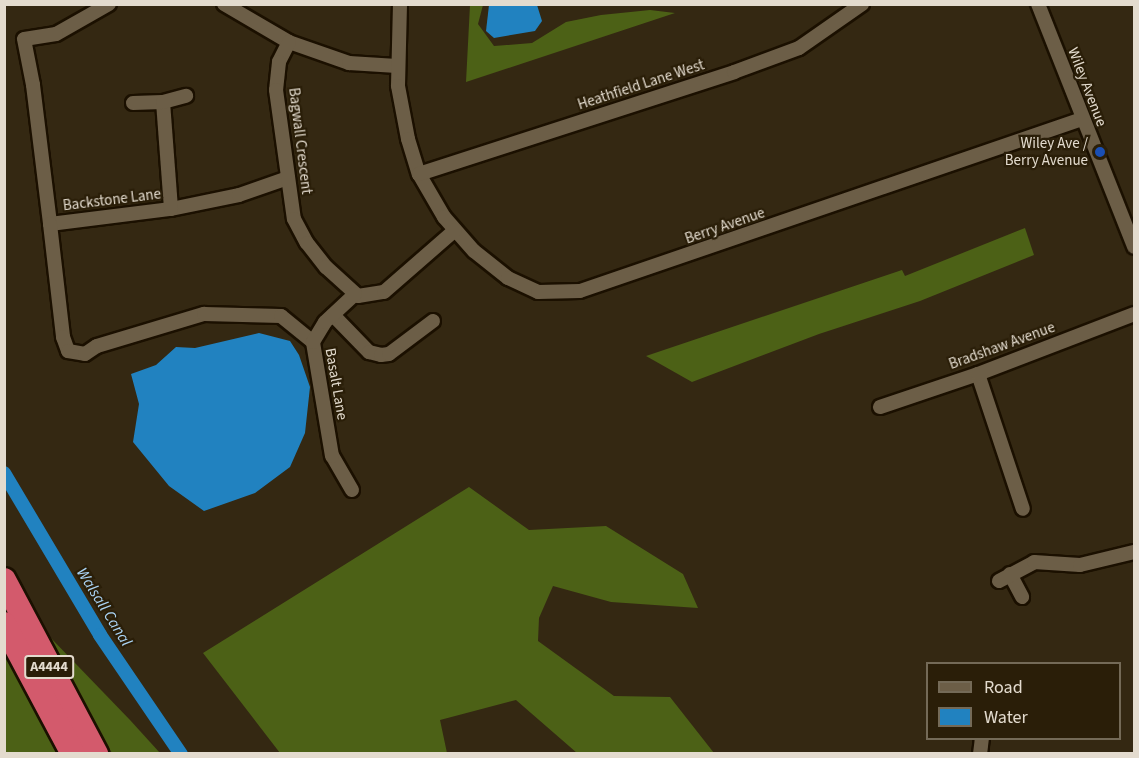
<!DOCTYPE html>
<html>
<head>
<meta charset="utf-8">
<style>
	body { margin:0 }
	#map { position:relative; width:1139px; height:758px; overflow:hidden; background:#342812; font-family:"Source Sans 3",sans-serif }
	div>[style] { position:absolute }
	.forest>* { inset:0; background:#4c6116 }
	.water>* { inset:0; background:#2182c0 }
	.canal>* { height:14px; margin:-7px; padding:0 7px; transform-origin:7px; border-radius:7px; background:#2182c0 }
	.roads { filter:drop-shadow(2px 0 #1b1000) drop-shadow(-2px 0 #1b1000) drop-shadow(0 2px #1b1000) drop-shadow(0 -2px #1b1000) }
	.street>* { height:14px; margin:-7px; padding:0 7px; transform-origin:7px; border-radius:7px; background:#6c5e47 }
	.highway>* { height:24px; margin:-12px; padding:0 12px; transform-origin:12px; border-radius:12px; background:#d35a6c }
	.dots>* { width:16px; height:16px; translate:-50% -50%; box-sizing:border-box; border:3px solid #2a1e08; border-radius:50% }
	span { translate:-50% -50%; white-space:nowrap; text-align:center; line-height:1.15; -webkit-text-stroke:4.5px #2a1e08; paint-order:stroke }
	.shield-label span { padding:2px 4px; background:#2a1e08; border:2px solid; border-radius:4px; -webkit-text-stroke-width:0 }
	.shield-label { font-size:14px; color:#e3dbce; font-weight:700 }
	.street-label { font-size:15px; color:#e3dbce }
	.poi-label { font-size:15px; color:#e3dbce }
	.right { translate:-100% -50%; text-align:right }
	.water-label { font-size:16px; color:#aad3f4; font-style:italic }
	.frame { position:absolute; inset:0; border:6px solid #e3dbce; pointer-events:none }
	.legend { position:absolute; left:926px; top:662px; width:195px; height:78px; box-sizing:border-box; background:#2a1e08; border:2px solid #746a57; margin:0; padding:8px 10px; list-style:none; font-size:18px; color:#e3dbce }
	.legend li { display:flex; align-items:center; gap:12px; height:30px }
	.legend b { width:30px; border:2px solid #746a57 }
</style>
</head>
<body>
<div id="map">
	<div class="forest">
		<i style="clip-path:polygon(470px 5px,483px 5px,478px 24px,494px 46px,532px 43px,566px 22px,601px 15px,650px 10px,675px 13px,466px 82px)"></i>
		<i style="clip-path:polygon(1025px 228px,1034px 255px,920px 301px,819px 334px,692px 382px,646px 356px,902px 270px,905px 276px)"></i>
		<i style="clip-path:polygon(469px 487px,529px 530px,606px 526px,683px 574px,698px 608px,611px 602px,553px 586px,539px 618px,538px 641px,614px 696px,670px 697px,714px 753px,577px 753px,516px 700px,440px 720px,447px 753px,280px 753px,203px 653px)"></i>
		<i style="clip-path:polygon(47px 634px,130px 720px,160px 753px,112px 753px,76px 693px)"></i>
		<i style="clip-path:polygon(4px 649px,62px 753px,5px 754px)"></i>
	</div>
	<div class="water">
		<i style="clip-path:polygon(489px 5px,537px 5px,542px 21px,535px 31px,494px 38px,486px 31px)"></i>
		<i style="clip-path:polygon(259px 333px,290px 341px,299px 355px,310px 387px,305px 433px,290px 467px,255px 493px,204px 511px,169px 486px,133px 442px,139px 404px,131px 374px,156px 365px,176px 347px,195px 348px)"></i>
	</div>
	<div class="canal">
		<i style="left:4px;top:473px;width:188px;rotate:59.3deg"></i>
		<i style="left:100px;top:635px;width:144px;rotate:55.8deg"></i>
	</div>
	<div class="roads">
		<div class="street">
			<i style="left:109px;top:4px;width:61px;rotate:150.5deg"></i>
			<i style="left:56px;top:34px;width:32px;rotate:171deg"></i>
			<i style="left:24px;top:39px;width:47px;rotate:78.9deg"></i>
			<i style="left:33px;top:85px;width:140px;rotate:83deg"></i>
			<i style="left:50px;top:224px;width:122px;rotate:-7.1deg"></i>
			<i style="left:171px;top:209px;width:69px;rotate:-11.6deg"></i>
			<i style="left:239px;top:195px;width:52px;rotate:-19.1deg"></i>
			<i style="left:224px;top:4px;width:75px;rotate:30.3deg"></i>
			<i style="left:289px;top:42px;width:64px;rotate:19.3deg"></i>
			<i style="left:349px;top:63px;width:48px;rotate:3.6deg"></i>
			<i style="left:400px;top:4px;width:82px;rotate:91.4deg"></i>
			<i style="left:398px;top:86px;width:54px;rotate:79.3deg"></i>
			<i style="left:408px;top:139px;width:37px;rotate:73deg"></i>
			<i style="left:419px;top:174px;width:50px;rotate:59.8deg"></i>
			<i style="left:444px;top:217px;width:45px;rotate:48.6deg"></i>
			<i style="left:474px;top:251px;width:43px;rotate:38.5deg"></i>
			<i style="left:508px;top:278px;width:33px;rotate:25deg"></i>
			<i style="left:538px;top:292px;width:42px;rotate:-1.4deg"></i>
			<i style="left:580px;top:291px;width:531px;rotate:-18.91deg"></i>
			<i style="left:1038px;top:4px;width:261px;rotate:68.4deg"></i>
			<i style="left:289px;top:42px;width:22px;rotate:117deg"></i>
			<i style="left:279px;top:62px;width:28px;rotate:96deg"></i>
			<i style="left:276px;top:90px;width:130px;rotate:82.1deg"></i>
			<i style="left:294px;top:219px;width:27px;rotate:62deg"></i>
			<i style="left:307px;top:243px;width:31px;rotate:52deg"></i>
			<i style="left:326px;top:267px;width:43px;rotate:42.2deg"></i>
			<i style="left:358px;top:296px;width:26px;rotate:-9deg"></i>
			<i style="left:384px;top:292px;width:94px;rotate:-41.1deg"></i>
			<i style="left:163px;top:102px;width:107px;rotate:85.7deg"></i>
			<i style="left:133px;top:103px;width:30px;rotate:-2deg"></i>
			<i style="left:163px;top:102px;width:24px;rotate:-15deg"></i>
			<i style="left:419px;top:174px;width:331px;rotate:-17.9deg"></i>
			<i style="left:734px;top:72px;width:69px;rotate:-20.3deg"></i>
			<i style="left:799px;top:48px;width:77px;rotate:-34.9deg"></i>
			<i style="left:50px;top:224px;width:114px;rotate:83.4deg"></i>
			<i style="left:63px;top:337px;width:15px;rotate:70deg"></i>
			<i style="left:68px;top:351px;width:17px;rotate:10deg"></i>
			<i style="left:85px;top:354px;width:14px;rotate:-34deg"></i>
			<i style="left:97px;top:346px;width:112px;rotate:-16.7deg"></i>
			<i style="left:204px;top:314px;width:77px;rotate:1.5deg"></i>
			<i style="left:281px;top:316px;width:41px;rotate:39.1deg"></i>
			<i style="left:333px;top:315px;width:52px;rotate:45.8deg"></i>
			<i style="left:369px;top:352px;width:12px;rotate:14deg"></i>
			<i style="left:381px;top:355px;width:8px;rotate:-7deg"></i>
			<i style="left:389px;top:354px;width:55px;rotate:-36.9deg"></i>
			<i style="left:978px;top:374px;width:142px;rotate:71.6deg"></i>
			<i style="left:880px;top:407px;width:103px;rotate:-18.6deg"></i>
			<i style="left:978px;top:374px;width:167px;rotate:-21deg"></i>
			<i style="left:352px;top:490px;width:39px;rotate:-120deg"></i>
			<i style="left:332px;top:456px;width:116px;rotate:-99.5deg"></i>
			<i style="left:313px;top:342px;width:23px;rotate:-59deg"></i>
			<i style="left:325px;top:322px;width:41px;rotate:-43deg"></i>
			<i style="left:1010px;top:574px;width:26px;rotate:62deg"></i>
			<i style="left:999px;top:581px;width:40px;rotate:-28deg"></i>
			<i style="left:1034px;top:562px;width:46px;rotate:3.7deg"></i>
			<i style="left:1080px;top:565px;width:56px;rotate:-13.5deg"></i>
			<i style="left:980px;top:754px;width:16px;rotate:-83deg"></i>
		</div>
		<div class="highway">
			<i style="left:4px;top:580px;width:197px;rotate:62.1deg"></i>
			<i style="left:4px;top:624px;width:147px;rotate:62deg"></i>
		</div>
	</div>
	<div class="dots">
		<i style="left:1100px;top:152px;background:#1a4fb4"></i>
	</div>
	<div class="shield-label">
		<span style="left:49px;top:667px">A4444</span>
	</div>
	<div class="street-label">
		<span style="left:641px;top:85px;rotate:-18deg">Heathfield Lane West</span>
		<span style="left:1087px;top:87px;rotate:69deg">Wiley Avenue</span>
		<span style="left:300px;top:141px;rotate:83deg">Bagwall Crescent</span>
		<span style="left:112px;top:200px;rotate:-7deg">Backstone Lane</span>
		<span style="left:725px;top:226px;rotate:-19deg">Berry Avenue</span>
		<span style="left:1002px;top:346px;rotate:-20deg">Bradshaw Avenue</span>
		<span style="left:336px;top:384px;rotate:80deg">Basalt Lane</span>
	</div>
	<div class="poi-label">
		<span class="right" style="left:1088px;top:152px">Wiley Ave /<br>Berry Avenue</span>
	</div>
	<div class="water-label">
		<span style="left:104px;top:607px;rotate:58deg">Walsall Canal</span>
	</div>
	<div class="frame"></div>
	<ul class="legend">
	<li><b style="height:8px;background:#6c5e47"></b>Road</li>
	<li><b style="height:16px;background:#2182c0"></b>Water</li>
	</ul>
</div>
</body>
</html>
